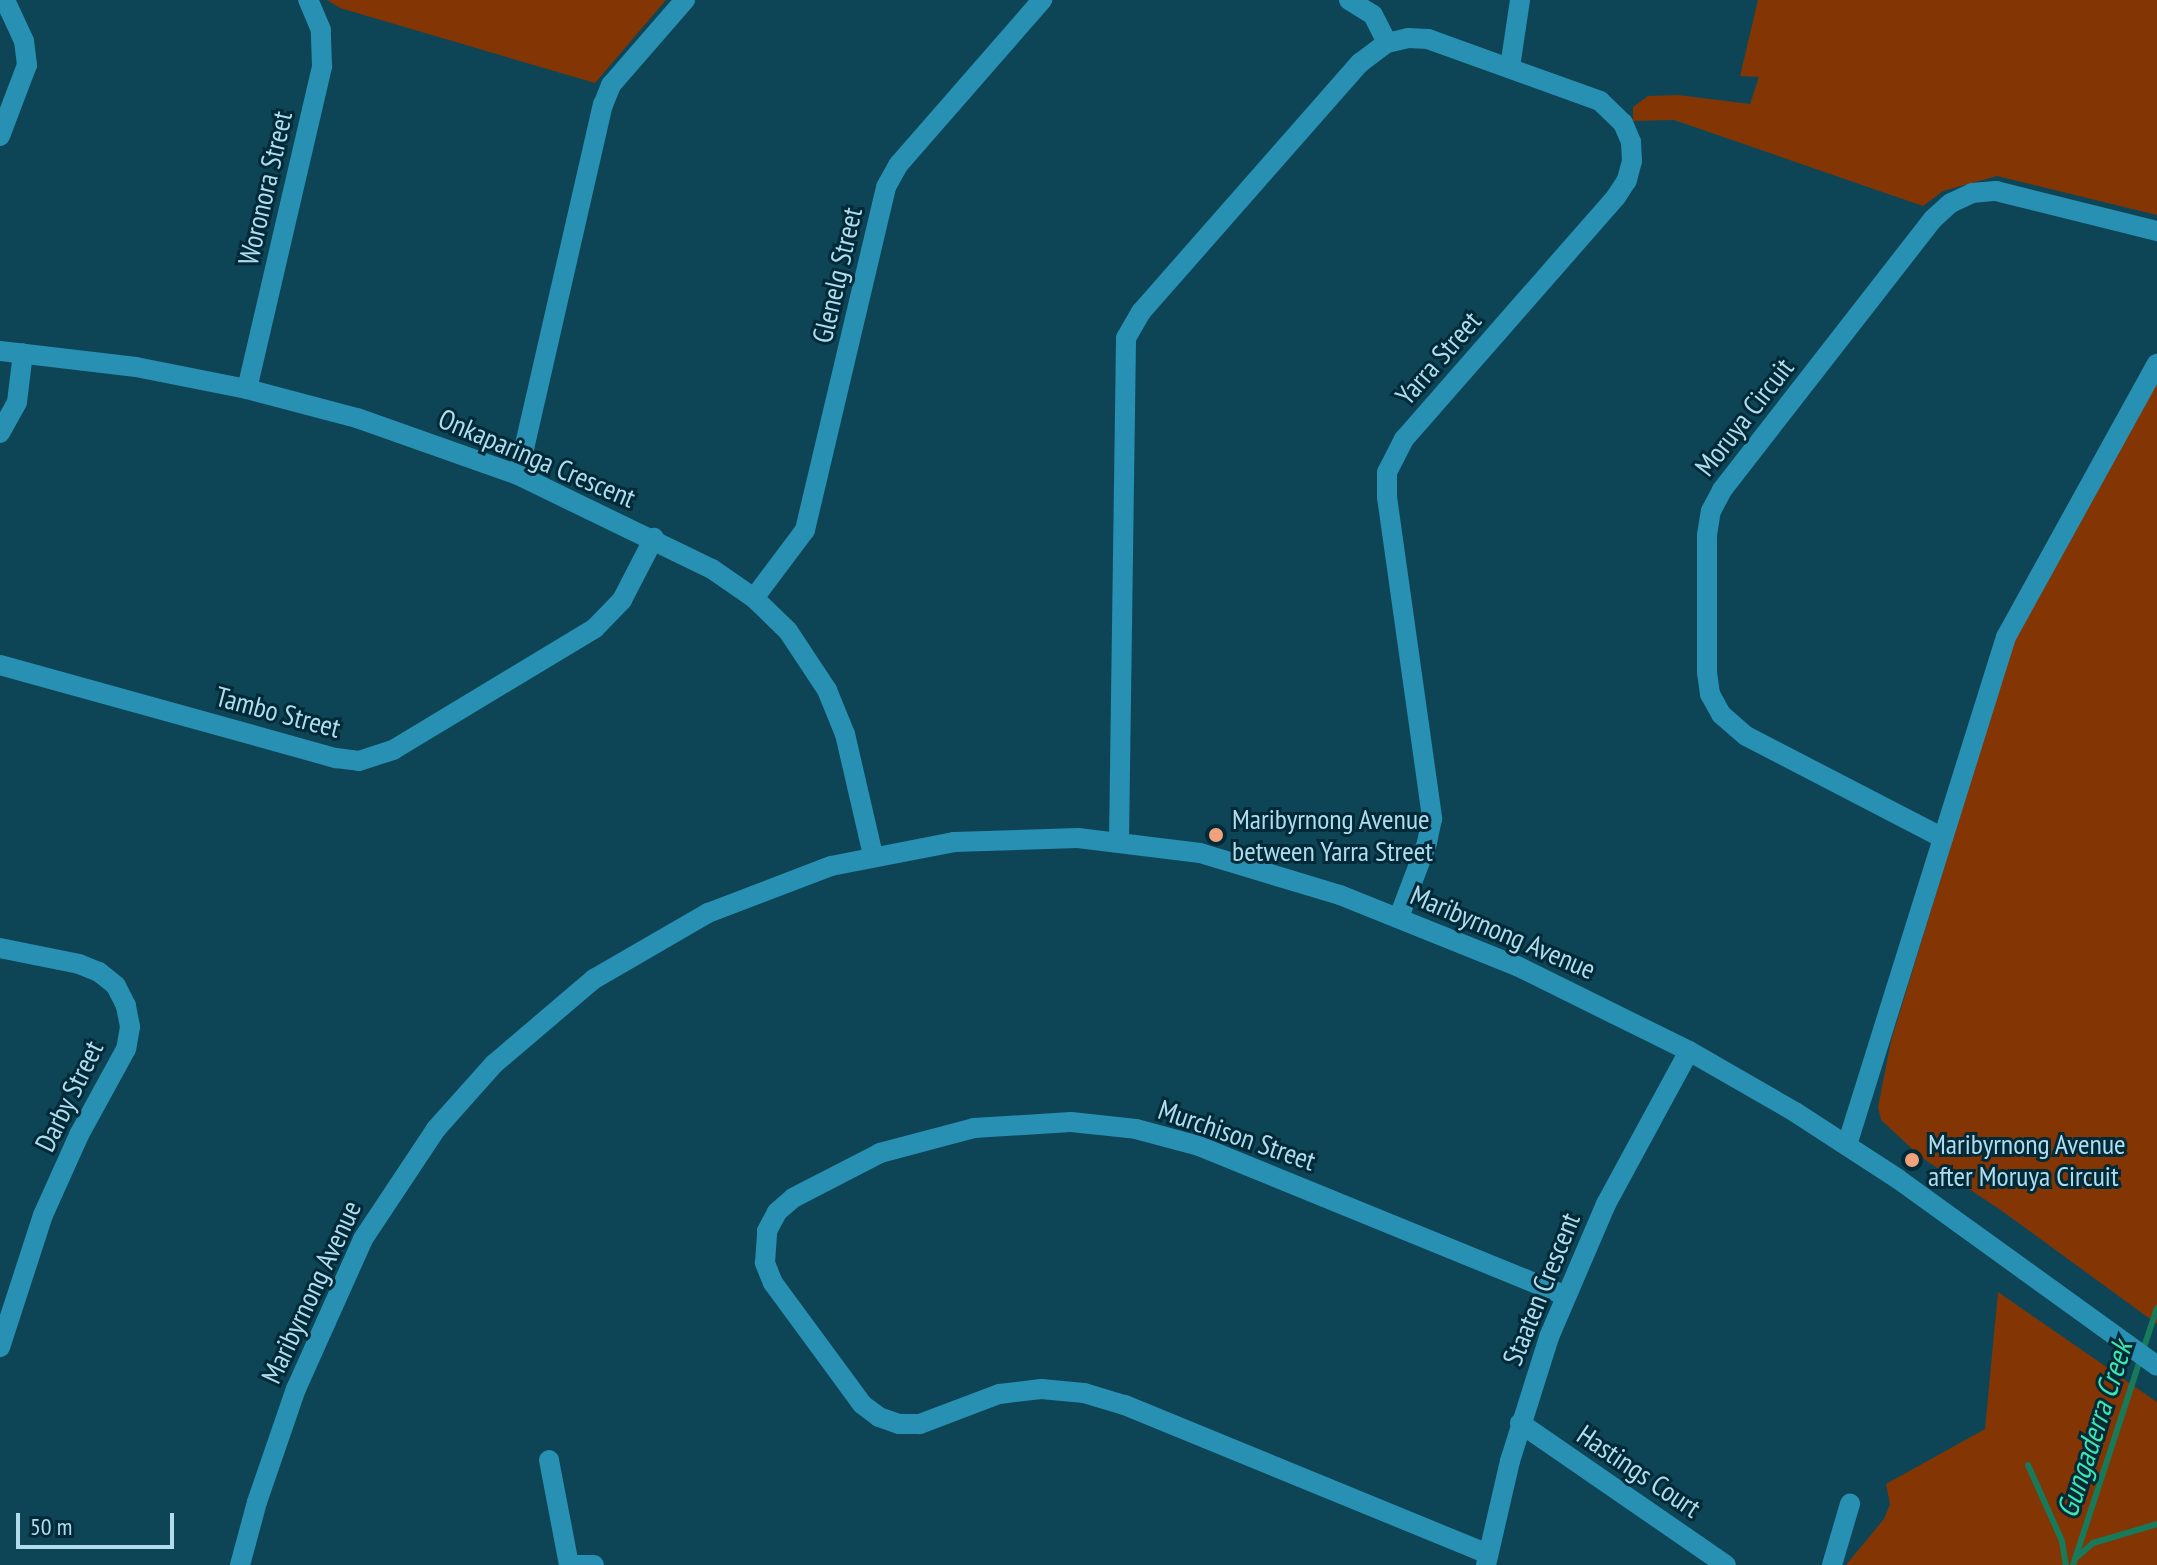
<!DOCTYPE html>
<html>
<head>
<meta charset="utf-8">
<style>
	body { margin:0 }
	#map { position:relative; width:2157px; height:1565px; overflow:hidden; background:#0d4557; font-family:"PT Sans Narrow",sans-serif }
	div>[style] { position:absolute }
	.green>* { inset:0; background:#833503 }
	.stream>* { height:6px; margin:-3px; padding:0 3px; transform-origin:3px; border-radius:3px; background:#177a5a }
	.minor>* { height:20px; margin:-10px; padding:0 10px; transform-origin:10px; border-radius:10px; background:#2790b3 }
	.dots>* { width:22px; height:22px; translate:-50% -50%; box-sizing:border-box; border:4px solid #002a38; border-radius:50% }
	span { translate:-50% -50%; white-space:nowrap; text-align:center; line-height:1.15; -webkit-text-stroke:6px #002a38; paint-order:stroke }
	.street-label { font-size:28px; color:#b0dcee }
	.poi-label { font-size:28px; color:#b0dcee }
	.left { translate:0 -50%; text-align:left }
	.water-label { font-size:30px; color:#3ee7af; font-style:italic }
	.scale { position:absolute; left:16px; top:1513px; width:158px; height:36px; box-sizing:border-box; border:4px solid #b0dcee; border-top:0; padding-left:10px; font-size:24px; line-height:28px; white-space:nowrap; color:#b0dcee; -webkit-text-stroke:6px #002a38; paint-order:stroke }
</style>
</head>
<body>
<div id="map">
	<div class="green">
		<i style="clip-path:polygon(327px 0,666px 0,595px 83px,340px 8px)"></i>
		<i style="clip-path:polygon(1758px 0,2157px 0,2157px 215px,1997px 176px,1943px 191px,1923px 206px,1674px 120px,1633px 121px,1633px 107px,1648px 96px,1678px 95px,1750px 104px,1759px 77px,1740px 76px)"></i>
		<i style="clip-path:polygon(2157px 379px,2157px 1324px,2002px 1211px,1921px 1157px,1881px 1120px,1878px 1107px,1891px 1041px,2012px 645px)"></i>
		<i style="clip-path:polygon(1998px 1292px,2157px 1402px,2157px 1565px,1846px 1565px,1884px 1519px,1890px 1504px,1886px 1484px,1985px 1429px)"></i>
	</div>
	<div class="stream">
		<i style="left:2143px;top:1350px;width:44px;rotate:-71.6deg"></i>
		<i style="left:2028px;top:1465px;width:83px;rotate:65.9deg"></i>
		<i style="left:2062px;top:1541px;width:24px;rotate:81deg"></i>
		<i style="left:2077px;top:1557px;width:21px;rotate:-41deg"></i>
		<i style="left:2093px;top:1543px;width:67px;rotate:-16.5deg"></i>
		<i style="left:2073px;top:1565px;width:216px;rotate:-71.9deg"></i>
	</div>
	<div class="minor">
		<i style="left:1349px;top:0;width:28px;rotate:32deg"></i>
		<i style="left:1373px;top:15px;width:31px;rotate:63deg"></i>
		<i style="left:1510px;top:67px;width:68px;rotate:-81.5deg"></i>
		<i style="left:0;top:136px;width:76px;rotate:-69.2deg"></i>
		<i style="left:27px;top:65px;width:24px;rotate:-97deg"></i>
		<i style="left:24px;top:41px;width:45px;rotate:-114.9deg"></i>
		<i style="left:0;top:351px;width:137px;rotate:6.7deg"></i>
		<i style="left:136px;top:367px;width:113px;rotate:11.2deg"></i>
		<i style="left:247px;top:389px;width:114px;rotate:14.8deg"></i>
		<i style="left:357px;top:418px;width:171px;rotate:19.5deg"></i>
		<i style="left:518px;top:475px;width:216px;rotate:25.9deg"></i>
		<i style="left:712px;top:569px;width:51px;rotate:34.6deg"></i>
		<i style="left:754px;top:598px;width:47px;rotate:44.1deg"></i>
		<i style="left:788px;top:631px;width:71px;rotate:56.5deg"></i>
		<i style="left:827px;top:690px;width:48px;rotate:67.8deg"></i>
		<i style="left:845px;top:734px;width:124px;rotate:77deg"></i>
		<i style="left:247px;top:389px;width:332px;rotate:-76.9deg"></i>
		<i style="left:322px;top:66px;width:36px;rotate:-92deg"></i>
		<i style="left:321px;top:30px;width:33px;rotate:-113deg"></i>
		<i style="left:0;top:433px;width:35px;rotate:-61deg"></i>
		<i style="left:17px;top:402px;width:49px;rotate:-83deg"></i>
		<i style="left:518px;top:475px;width:380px;rotate:-77.1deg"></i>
		<i style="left:603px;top:105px;width:22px;rotate:-68deg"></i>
		<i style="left:611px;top:85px;width:113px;rotate:-49deg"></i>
		<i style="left:754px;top:598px;width:85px;rotate:-53.1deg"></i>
		<i style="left:805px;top:530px;width:352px;rotate:-76.7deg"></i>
		<i style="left:886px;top:187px;width:26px;rotate:-61deg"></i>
		<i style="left:899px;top:164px;width:218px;rotate:-48.9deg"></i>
		<i style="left:0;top:665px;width:349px;rotate:15.5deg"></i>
		<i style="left:336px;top:758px;width:23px;rotate:7deg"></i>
		<i style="left:359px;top:761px;width:36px;rotate:-18deg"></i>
		<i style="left:393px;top:750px;width:236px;rotate:-31.1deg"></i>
		<i style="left:595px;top:628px;width:39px;rotate:-46deg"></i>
		<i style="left:622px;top:600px;width:70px;rotate:-62.7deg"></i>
		<i style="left:1943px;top:838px;width:222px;rotate:-152.6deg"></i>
		<i style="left:1746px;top:736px;width:33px;rotate:-139deg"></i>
		<i style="left:1721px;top:714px;width:23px;rotate:-119deg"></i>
		<i style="left:1710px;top:694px;width:22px;rotate:-98deg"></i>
		<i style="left:1707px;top:672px;width:137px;rotate:-90deg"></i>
		<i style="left:1707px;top:535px;width:24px;rotate:-81deg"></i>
		<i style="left:1711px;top:511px;width:24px;rotate:-62deg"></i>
		<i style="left:1722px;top:490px;width:343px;rotate:-52.1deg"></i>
		<i style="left:1933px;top:219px;width:24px;rotate:-42deg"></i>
		<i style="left:1951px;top:203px;width:23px;rotate:-25deg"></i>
		<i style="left:1972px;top:193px;width:24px;rotate:-5deg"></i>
		<i style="left:1996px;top:191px;width:166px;rotate:14deg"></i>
		<i style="left:1119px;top:841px;width:503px;rotate:-89.2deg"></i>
		<i style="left:1126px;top:338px;width:30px;rotate:-60deg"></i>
		<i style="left:1141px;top:312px;width:332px;rotate:-48.7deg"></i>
		<i style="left:1360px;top:63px;width:34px;rotate:-37deg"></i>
		<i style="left:1387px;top:43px;width:22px;rotate:-13deg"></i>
		<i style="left:1408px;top:38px;width:20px;rotate:3deg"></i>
		<i style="left:1428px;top:39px;width:183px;rotate:19.8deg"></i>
		<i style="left:1600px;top:101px;width:32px;rotate:44deg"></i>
		<i style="left:1623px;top:123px;width:21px;rotate:67deg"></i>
		<i style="left:1631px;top:142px;width:19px;rotate:87deg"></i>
		<i style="left:1632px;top:161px;width:20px;rotate:105deg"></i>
		<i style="left:1627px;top:180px;width:20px;rotate:123deg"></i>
		<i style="left:1616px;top:197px;width:322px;rotate:131.2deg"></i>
		<i style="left:1404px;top:439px;width:37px;rotate:117deg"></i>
		<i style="left:1387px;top:472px;width:25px;rotate:90deg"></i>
		<i style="left:1387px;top:497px;width:325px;rotate:82deg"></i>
		<i style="left:1432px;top:819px;width:25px;rotate:102deg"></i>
		<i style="left:1427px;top:843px;width:79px;rotate:110.7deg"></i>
		<i style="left:0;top:948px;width:81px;rotate:11.4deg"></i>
		<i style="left:79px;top:964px;width:22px;rotate:22deg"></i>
		<i style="left:99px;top:972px;width:22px;rotate:39deg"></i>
		<i style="left:116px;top:986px;width:22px;rotate:63deg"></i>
		<i style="left:126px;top:1006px;width:21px;rotate:79deg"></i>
		<i style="left:130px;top:1027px;width:22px;rotate:100deg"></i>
		<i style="left:126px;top:1049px;width:98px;rotate:118.7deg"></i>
		<i style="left:79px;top:1135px;width:88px;rotate:114.2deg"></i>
		<i style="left:43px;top:1215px;width:139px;rotate:108deg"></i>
		<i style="left:1847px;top:1145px;width:532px;rotate:-72.62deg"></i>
		<i style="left:2006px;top:637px;width:312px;rotate:-61.1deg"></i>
		<i style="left:1520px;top:1423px;width:250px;rotate:34.6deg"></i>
		<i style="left:549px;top:1460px;width:107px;rotate:79.2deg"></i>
		<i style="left:1488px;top:1554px;width:393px;rotate:-157.7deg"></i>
		<i style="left:1124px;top:1405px;width:42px;rotate:-163.3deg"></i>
		<i style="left:1084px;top:1393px;width:43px;rotate:-174.7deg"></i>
		<i style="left:1041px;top:1389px;width:42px;rotate:173.2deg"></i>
		<i style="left:999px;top:1394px;width:85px;rotate:159.2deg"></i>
		<i style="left:920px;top:1424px;width:21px;rotate:180deg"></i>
		<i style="left:899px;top:1424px;width:21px;rotate:-161deg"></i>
		<i style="left:879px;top:1417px;width:21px;rotate:-143deg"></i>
		<i style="left:862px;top:1404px;width:150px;rotate:-126.3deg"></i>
		<i style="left:773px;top:1283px;width:22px;rotate:-112deg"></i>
		<i style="left:765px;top:1263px;width:32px;rotate:-86deg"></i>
		<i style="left:767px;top:1231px;width:21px;rotate:-62deg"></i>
		<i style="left:777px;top:1212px;width:21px;rotate:-41deg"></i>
		<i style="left:793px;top:1198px;width:98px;rotate:-27.3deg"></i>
		<i style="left:880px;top:1153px;width:97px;rotate:-14.9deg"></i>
		<i style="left:974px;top:1128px;width:97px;rotate:-3.5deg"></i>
		<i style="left:1071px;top:1122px;width:65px;rotate:6.1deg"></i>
		<i style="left:1136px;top:1129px;width:65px;rotate:15.1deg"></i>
		<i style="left:1199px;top:1146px;width:395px;rotate:22.2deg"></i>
		<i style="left:240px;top:1565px;width:65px;rotate:-74.9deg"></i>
		<i style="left:257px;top:1502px;width:120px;rotate:-71deg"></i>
		<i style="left:296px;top:1389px;width:164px;rotate:-65.9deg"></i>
		<i style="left:363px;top:1239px;width:132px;rotate:-56.4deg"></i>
		<i style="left:436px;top:1129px;width:87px;rotate:-48.3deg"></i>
		<i style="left:494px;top:1064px;width:131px;rotate:-40.4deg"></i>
		<i style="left:594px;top:979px;width:132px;rotate:-30.1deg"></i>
		<i style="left:708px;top:913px;width:132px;rotate:-20.9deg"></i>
		<i style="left:831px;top:866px;width:125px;rotate:-11deg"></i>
		<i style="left:954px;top:842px;width:124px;rotate:-1.8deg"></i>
		<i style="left:1078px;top:838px;width:123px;rotate:7deg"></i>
		<i style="left:1200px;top:853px;width:146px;rotate:16.7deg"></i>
		<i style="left:1340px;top:895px;width:191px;rotate:21.9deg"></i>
		<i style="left:1517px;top:966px;width:192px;rotate:26.3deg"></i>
		<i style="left:1689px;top:1051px;width:122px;rotate:29.9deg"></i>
		<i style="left:1795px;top:1112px;width:123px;rotate:33deg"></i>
		<i style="left:1898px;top:1179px;width:319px;rotate:35.8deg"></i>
		<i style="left:571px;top:1565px;width:23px"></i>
		<i style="left:1486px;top:1565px;width:107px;rotate:-77deg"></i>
		<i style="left:1510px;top:1461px;width:130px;rotate:-72.5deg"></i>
		<i style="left:1549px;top:1337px;width:145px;rotate:-66.8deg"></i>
		<i style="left:1606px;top:1204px;width:174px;rotate:-61.5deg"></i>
		<i style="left:1832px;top:1565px;width:64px;rotate:-73.6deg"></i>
	</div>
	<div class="dots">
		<i style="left:1216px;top:835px;background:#f1a17c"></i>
		<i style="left:1912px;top:1160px;background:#f1a17c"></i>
	</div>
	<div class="street-label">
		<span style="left:265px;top:188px;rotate:-77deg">Woronora Street</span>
		<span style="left:837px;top:275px;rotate:-77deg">Glenelg Street</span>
		<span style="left:1438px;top:358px;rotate:-49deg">Yarra Street</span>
		<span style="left:1744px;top:417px;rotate:-52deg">Moruya Circuit</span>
		<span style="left:537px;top:458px;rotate:23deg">Onkaparinga Crescent</span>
		<span style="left:278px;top:712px;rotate:15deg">Tambo Street</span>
		<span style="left:1503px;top:932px;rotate:23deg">Maribyrnong Avenue</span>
		<span style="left:69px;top:1096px;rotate:-64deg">Darby Street</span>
		<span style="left:1237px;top:1135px;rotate:19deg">Murchison Street</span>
		<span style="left:1541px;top:1289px;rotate:-68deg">Staaten Crescent</span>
		<span style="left:311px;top:1292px;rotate:-65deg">Maribyrnong Avenue</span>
		<span style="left:1639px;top:1471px;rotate:34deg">Hastings Court</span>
	</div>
	<div class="poi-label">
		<span class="left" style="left:1232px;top:835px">Maribyrnong Avenue<br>between Yarra Street</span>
		<span class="left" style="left:1928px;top:1160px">Maribyrnong Avenue<br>after Moruya Circuit</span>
	</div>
	<div class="water-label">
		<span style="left:2094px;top:1429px;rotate:-72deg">Gungaderra Creek</span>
	</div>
	<div class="scale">50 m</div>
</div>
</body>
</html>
